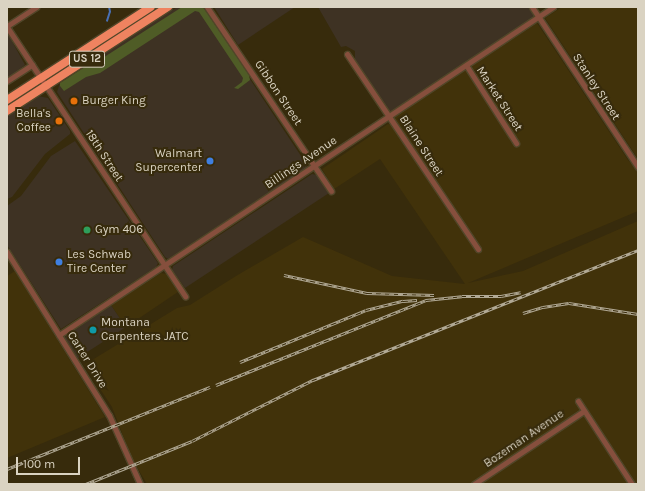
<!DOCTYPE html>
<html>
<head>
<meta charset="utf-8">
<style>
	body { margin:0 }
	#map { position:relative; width:645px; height:491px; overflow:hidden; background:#372b0c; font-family:Karla,sans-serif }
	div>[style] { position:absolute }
	.commercial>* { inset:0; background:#3e3223 }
	.built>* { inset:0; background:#41320a }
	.green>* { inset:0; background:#4f5c26 }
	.stream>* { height:1.5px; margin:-0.75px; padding:0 0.75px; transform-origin:0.75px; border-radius:0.75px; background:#4970b5 }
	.roads { filter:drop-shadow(1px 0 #514629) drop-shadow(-1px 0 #514629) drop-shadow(0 1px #514629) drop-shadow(0 -1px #514629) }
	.minor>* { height:5px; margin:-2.5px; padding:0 2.5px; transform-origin:2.5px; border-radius:2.5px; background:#864f3d }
	.highway>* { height:8px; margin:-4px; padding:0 4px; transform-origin:4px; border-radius:4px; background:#ef8360 }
	.rail>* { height:3px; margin-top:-1.5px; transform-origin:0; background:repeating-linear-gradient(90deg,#372b0c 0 4.5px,#b1a995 0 9px); box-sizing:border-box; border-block:1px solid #b1a995 }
	.dots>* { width:11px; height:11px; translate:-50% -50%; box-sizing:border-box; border:2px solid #372b0c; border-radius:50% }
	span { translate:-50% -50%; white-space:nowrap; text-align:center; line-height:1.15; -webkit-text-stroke:4px #372b0c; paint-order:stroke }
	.shield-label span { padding:1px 3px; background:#372b0c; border:1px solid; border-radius:3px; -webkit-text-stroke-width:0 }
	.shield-label { font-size:11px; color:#dad3c2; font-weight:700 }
	.street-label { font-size:12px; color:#dad3c2 }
	.poi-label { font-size:12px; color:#dad3c2 }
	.left { translate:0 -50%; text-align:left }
	.right { translate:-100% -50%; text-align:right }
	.frame { position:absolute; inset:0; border:8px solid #dad3c2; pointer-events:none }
	.scale { position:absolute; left:16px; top:457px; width:64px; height:18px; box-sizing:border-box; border:2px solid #dad3c2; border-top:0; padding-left:5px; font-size:12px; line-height:14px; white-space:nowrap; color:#dad3c2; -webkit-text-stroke:3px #372b0c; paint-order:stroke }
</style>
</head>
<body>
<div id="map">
	<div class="commercial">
		<i style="clip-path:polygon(177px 7px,202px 7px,307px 165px,306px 168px,168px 259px,165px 257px,57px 92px,60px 83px)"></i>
		<i style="clip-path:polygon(214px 7px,295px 7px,238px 45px)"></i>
		<i style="clip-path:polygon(318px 7px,530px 7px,536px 16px,390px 113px,355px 62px,355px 51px,346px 46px,341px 47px)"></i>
		<i style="clip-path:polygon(7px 32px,25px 65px,7px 79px)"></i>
		<i style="clip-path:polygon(38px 96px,48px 98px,70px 131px,70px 134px,45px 154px,12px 197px,7px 199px,7px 117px)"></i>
		<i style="clip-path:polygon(75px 141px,158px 263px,156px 267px,61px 329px,7px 245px,7px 206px,21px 196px,51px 156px)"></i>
		<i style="clip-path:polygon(312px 174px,317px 175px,329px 193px,185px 288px,172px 270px,173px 266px)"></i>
		<i style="clip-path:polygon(111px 305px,126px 327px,78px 358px,65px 338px,66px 336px)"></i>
	</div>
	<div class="built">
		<i style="clip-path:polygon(562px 7px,638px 7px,638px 159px,545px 18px)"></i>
		<i style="clip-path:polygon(537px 23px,628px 160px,638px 171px,638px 211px,468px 283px,523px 271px,638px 221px,638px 484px,147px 484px,132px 459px,112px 407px,84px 365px,177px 308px,190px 305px,236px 276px,303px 237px,392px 276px,465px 284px,380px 159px,334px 189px,322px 169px,388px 124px,392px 125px,404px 143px,409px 140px,394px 117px)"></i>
		<i style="clip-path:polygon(15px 271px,105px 417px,7px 458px,7px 276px)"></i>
		<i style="clip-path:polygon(161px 273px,166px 274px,178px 292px,126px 327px,111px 305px)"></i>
	</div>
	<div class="green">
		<i style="clip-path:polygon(182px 7px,203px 7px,249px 75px,250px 80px,238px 89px,234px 88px,242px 82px,243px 78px,199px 12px,195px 11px,100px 73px,86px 77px,64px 91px,60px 86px,60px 83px,91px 63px,95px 63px)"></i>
	</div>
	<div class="stream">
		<i style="left:107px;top:21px;width:9px;rotate:-72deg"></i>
		<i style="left:110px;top:12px;width:5px;rotate:-101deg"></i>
	</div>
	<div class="roads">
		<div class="minor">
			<i style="left:207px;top:7px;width:222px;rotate:56deg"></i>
			<i style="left:532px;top:7px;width:192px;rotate:56.5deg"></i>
			<i style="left:7px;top:26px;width:35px;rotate:-33deg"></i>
			<i style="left:7px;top:27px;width:323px;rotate:56.5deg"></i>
			<i style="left:347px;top:54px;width:235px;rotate:56.1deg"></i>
			<i style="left:466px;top:65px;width:93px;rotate:57.3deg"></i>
			<i style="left:7px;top:81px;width:30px;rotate:-33deg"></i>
			<i style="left:7px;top:252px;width:192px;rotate:58deg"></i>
			<i style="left:109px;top:415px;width:76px;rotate:65.8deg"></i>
			<i style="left:59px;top:335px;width:593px;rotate:-33.58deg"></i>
			<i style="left:578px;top:401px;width:99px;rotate:57deg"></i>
			<i style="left:474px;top:484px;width:132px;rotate:-33.6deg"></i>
		</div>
		<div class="highway">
			<i style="left:7px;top:100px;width:171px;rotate:-32.9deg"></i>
			<i style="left:7px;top:111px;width:192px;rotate:-32.9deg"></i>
		</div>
	</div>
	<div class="rail">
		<i style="left:284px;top:275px;width:85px;rotate:12.2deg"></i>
		<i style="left:367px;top:293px;width:67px;rotate:1.7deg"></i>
		<i style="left:523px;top:313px;width:21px;rotate:-17deg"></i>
		<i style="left:543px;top:307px;width:26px;rotate:-9deg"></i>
		<i style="left:569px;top:303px;width:70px;rotate:9.1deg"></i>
		<i style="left:240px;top:362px;width:136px;rotate:-22.4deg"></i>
		<i style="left:366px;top:310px;width:38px;rotate:-14deg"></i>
		<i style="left:403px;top:301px;width:14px;rotate:-4deg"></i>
		<i style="left:216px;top:385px;width:227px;rotate:-22deg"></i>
		<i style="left:426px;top:300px;width:36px;rotate:-6deg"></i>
		<i style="left:462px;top:296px;width:39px"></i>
		<i style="left:501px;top:296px;width:20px;rotate:-11deg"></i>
		<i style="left:7px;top:469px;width:219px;rotate:-22deg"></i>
		<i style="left:86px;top:484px;width:114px;rotate:-22.1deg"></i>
		<i style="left:192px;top:441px;width:136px;rotate:-26.8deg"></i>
		<i style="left:313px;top:380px;width:350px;rotate:-21.8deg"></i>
	</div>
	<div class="dots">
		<i style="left:74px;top:101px;background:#e8710a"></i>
		<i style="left:59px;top:121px;background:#e8710a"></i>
		<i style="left:210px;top:161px;background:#3f7fe0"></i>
		<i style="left:87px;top:230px;background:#2e9e5b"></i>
		<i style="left:59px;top:262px;background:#3f7fe0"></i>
		<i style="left:93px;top:330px;background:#0f9aa8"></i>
	</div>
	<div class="shield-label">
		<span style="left:87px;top:59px">US 12</span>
	</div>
	<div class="street-label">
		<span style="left:596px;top:87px;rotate:57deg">Stanley Street</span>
		<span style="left:278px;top:93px;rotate:56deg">Gibbon Street</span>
		<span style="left:499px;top:99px;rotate:57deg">Market Street</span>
		<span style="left:421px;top:146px;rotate:57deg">Blaine Street</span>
		<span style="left:104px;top:156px;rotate:57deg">18th Street</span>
		<span style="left:301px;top:163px;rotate:-34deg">Billings Avenue</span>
		<span style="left:87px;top:360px;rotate:58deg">Carter Drive</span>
		<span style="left:524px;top:439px;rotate:-34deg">Bozeman Avenue</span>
	</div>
	<div class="poi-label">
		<span class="left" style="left:82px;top:101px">Burger King</span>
		<span class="right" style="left:51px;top:121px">Bella's<br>Coffee</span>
		<span class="right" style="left:202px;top:161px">Walmart<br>Supercenter</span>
		<span class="left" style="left:95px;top:230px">Gym 406</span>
		<span class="left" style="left:67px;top:262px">Les Schwab<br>Tire Center</span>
		<span class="left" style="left:101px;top:330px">Montana<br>Carpenters JATC</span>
	</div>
	<div class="frame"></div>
	<div class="scale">100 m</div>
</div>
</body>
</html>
